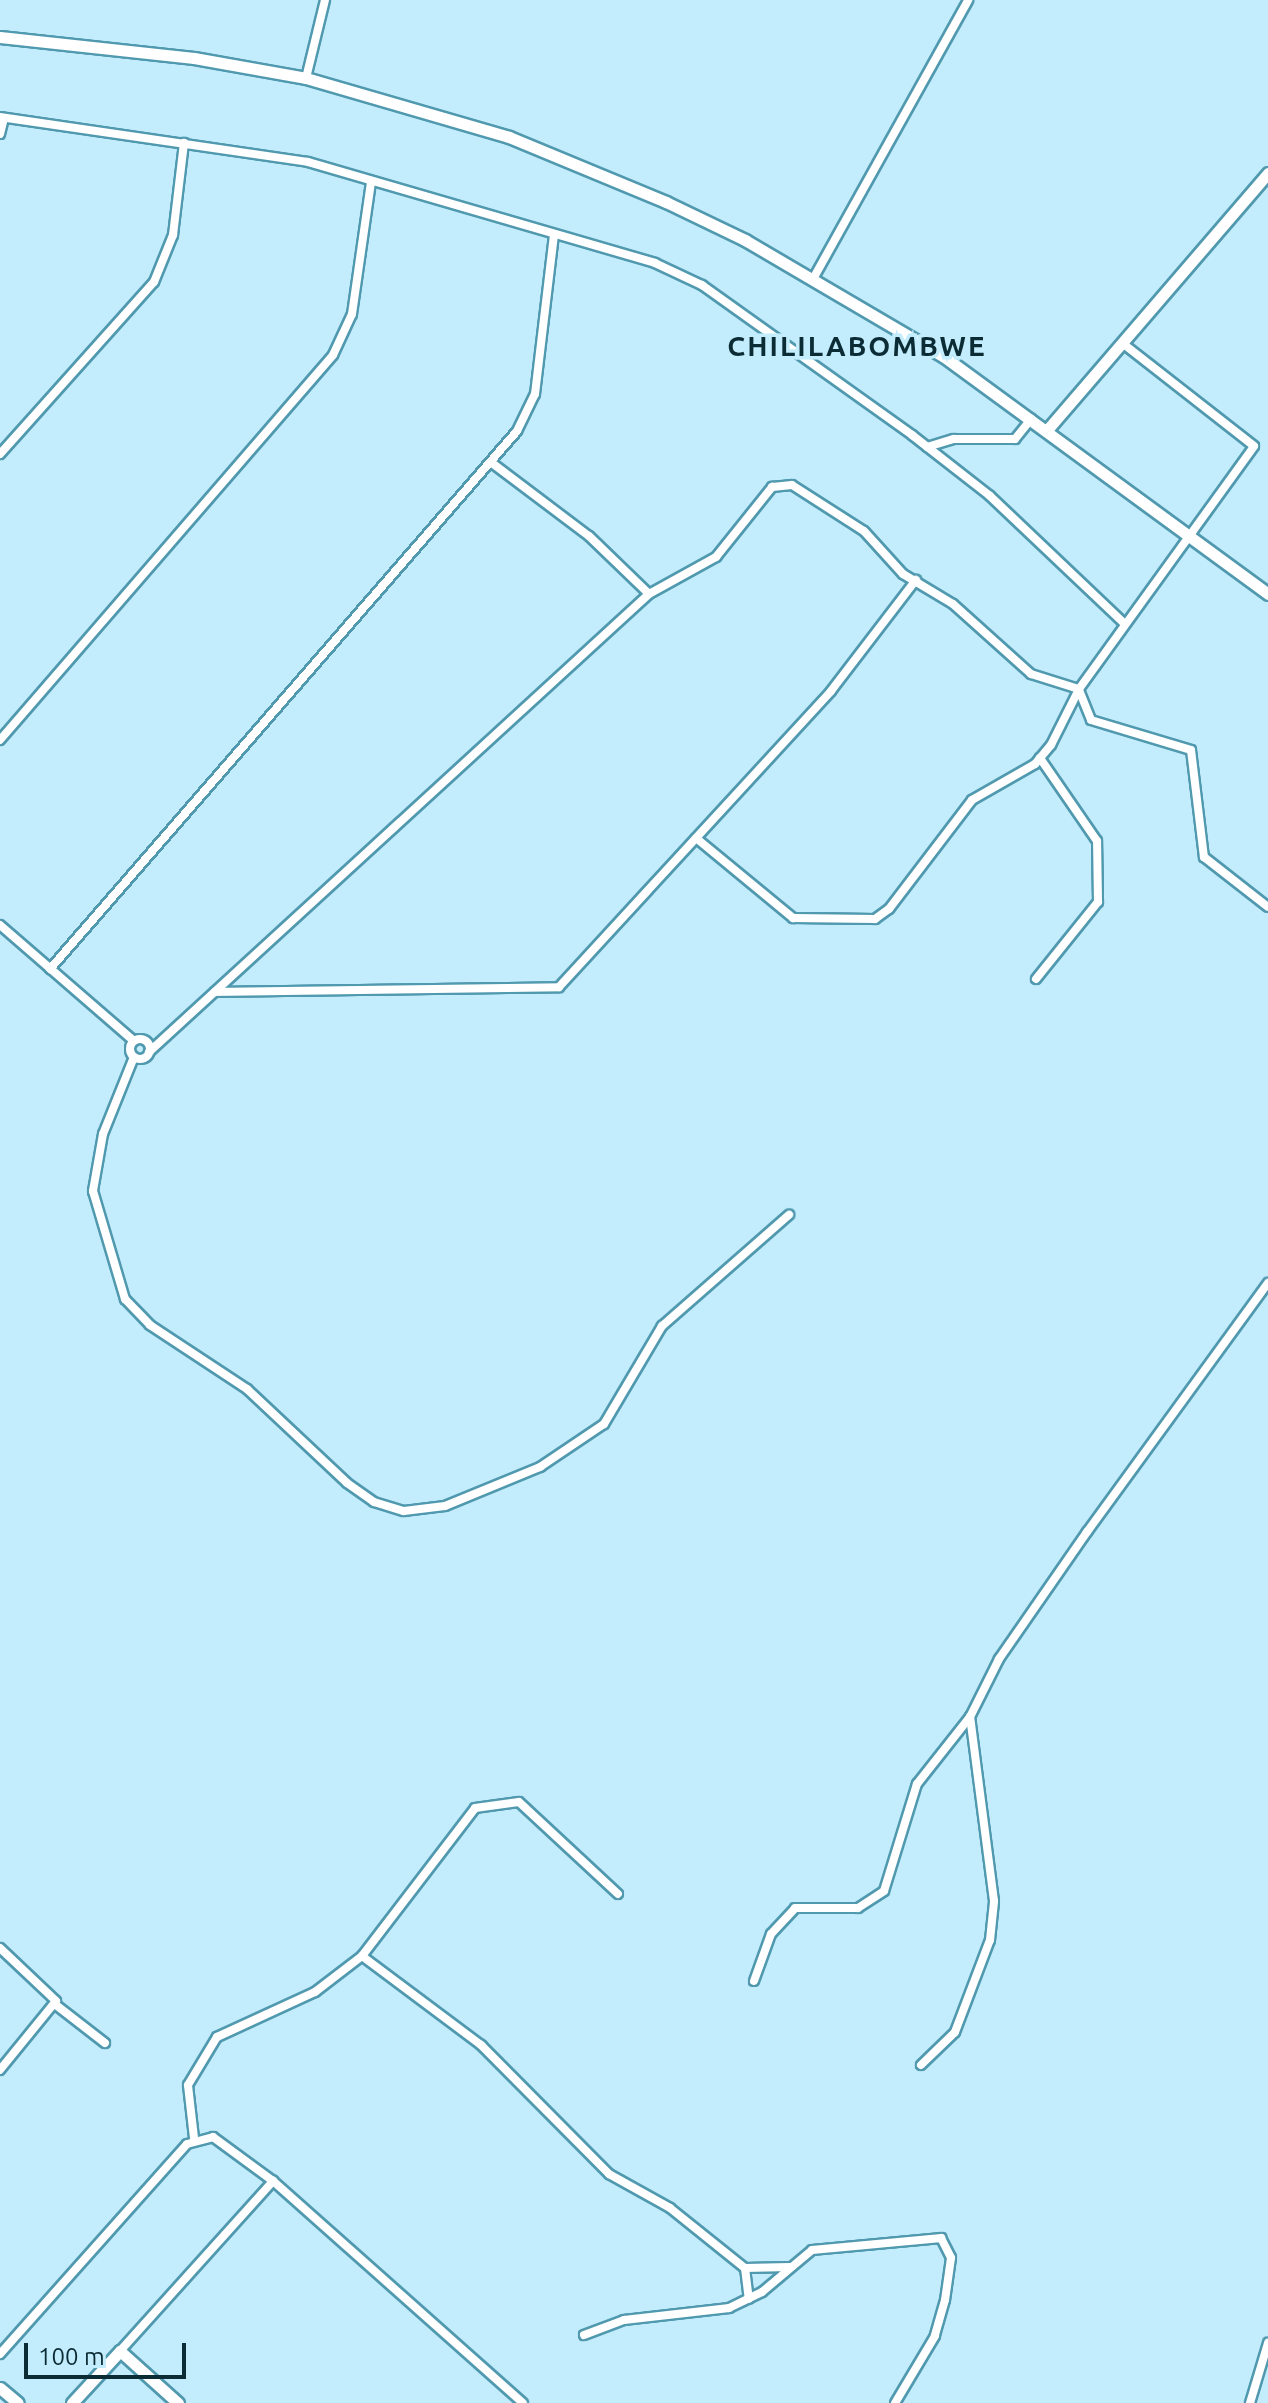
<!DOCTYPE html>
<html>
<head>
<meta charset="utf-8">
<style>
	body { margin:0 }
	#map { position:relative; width:1268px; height:2403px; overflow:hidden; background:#c3edfc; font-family:Ubuntu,sans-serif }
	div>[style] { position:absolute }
	.roads { filter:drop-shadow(2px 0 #5099af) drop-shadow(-2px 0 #5099af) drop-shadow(0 2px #5099af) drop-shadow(0 -2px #5099af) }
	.minor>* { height:8px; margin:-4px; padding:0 4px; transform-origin:4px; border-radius:4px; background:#fff }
	.minor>.ring { margin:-4px; padding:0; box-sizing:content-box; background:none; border:8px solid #fff; border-radius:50% }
	.tertiary>* { height:11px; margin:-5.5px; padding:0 5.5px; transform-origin:5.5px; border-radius:5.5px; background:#fff }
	span { translate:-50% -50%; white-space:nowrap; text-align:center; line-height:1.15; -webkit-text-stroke:7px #c3edfc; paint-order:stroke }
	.district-label { font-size:28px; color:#0c2c35; font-weight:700; letter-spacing:2px }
	.scale { position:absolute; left:24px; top:2343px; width:162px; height:36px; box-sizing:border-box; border:4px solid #0c2c35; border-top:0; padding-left:10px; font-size:24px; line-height:28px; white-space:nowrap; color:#0c2c35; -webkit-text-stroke:6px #c3edfc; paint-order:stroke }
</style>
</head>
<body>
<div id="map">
	<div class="roads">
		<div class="minor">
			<i style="left:306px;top:78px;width:80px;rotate:-76.3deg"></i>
			<i style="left:0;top:117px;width:311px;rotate:8.3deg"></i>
			<i style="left:308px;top:162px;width:361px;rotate:16.2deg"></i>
			<i style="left:655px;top:263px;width:52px;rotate:25.1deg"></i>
			<i style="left:702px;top:285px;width:258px;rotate:35.5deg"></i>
			<i style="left:912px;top:435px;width:99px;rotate:38deg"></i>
			<i style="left:990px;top:496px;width:185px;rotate:43.5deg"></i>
			<i style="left:0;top:134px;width:16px;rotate:-76deg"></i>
			<i style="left:813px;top:279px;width:319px;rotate:-60.9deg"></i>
			<i style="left:927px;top:447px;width:28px;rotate:-17deg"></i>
			<i style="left:954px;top:439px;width:61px"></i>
			<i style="left:1015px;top:439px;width:26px;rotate:-51deg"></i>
			<i style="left:0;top:454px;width:231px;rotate:-48.2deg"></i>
			<i style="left:154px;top:282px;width:51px;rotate:-68deg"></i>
			<i style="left:173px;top:235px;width:93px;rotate:-83.2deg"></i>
			<i style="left:492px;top:463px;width:121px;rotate:37deg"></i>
			<i style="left:589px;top:536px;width:83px;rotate:44deg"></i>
			<i style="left:1079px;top:690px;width:32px;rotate:68deg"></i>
			<i style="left:1091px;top:720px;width:104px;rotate:16.7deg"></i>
			<i style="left:1191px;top:750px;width:108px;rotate:83.1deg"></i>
			<i style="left:1204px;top:857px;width:81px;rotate:38deg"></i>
			<i style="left:0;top:740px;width:509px;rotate:-49.14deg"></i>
			<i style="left:333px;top:355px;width:45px;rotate:-65.1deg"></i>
			<i style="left:352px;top:314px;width:133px;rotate:-81.8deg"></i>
			<i style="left:696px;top:838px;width:126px;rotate:39.5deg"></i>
			<i style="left:793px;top:918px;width:82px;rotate:0.7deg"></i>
			<i style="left:875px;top:919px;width:17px;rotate:-36deg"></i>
			<i style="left:889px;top:909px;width:137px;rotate:-52.7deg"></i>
			<i style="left:972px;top:800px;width:73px;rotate:-29.7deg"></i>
			<i style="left:1035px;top:764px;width:25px;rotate:-50deg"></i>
			<i style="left:1051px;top:745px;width:63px;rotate:-63.4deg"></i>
			<i style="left:1079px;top:689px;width:299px;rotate:-54.2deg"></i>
			<i style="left:1254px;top:446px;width:167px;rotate:-142deg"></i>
			<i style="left:0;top:925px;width:177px;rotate:40.9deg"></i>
			<i style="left:50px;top:969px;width:712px;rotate:-49.04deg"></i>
			<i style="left:517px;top:431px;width:41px;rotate:-64.1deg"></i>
			<i style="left:535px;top:394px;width:161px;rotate:-83.2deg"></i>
			<i style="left:1036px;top:979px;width:99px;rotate:-51.2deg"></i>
			<i style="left:1098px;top:902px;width:61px;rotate:-90.9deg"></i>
			<i style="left:1097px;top:841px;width:101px;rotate:-124.5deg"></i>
			<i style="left:215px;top:992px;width:344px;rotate:-0.8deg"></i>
			<i style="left:559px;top:987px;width:402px;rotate:-47.4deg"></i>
			<i style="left:831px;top:691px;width:140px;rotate:-52.6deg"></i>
			<i class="ring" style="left:130px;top:1039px;width:12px;height:12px"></i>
			<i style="left:149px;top:1052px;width:678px;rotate:-42.49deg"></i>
			<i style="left:649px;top:594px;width:77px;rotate:-28.9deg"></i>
			<i style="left:716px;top:557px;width:90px;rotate:-51.3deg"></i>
			<i style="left:772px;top:487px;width:20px;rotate:-6deg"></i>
			<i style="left:792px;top:485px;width:85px;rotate:32.6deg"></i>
			<i style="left:864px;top:531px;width:58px;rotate:47.8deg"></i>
			<i style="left:903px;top:574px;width:58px;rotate:31deg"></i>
			<i style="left:953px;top:604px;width:105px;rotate:41.9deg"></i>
			<i style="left:1031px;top:674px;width:50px;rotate:17.4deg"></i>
			<i style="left:134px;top:1057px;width:83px;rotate:111.9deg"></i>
			<i style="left:103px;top:1134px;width:58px;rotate:100deg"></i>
			<i style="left:93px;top:1191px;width:113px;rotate:73.5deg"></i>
			<i style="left:125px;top:1299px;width:36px;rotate:46deg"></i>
			<i style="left:150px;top:1325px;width:116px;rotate:33.4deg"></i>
			<i style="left:247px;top:1389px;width:137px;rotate:43.2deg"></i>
			<i style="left:347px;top:1483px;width:33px;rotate:35deg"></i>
			<i style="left:374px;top:1502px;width:31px;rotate:17deg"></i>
			<i style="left:404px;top:1511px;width:41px;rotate:-7deg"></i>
			<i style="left:445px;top:1506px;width:103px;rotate:-22.3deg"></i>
			<i style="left:540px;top:1467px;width:77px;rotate:-33.9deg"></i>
			<i style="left:604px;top:1424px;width:114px;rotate:-59.4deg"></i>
			<i style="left:662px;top:1326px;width:169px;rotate:-41.2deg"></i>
			<i style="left:0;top:1948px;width:77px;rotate:43.4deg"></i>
			<i style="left:56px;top:2001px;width:89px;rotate:129.1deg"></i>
			<i style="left:362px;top:1956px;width:149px;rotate:36.8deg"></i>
			<i style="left:481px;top:2045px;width:182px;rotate:45.2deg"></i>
			<i style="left:609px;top:2174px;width:70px;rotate:29.1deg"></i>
			<i style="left:670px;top:2208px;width:96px;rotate:38.7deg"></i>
			<i style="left:745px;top:2268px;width:45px;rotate:-1.3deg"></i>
			<i style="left:754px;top:1981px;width:50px;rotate:-70.1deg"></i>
			<i style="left:771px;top:1934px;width:35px;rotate:-47deg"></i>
			<i style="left:795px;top:1908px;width:63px"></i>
			<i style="left:858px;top:1908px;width:31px;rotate:-33deg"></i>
			<i style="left:884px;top:1891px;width:112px;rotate:-72.9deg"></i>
			<i style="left:917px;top:1784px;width:85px;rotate:-51.7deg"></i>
			<i style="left:970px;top:1717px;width:65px;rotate:-63.4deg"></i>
			<i style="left:999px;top:1659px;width:155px;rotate:-55.3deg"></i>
			<i style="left:1087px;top:1532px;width:308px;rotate:-54deg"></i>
			<i style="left:56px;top:2005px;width:62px;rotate:37.8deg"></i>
			<i style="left:921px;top:2065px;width:47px;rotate:-44.1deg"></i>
			<i style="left:955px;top:2032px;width:98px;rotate:-69.2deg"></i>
			<i style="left:990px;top:1940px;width:39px;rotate:-84deg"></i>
			<i style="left:994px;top:1901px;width:186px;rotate:-97.4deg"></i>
			<i style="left:194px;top:2138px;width:53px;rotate:-96.5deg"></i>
			<i style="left:188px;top:2085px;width:56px;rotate:-58.9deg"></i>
			<i style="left:217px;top:2037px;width:108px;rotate:-24.7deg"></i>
			<i style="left:315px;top:1992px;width:59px;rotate:-37.5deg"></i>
			<i style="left:362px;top:1956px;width:186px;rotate:-52.6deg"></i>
			<i style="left:475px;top:1808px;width:44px;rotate:-7.8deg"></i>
			<i style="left:519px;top:1802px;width:135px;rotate:42.9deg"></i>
			<i style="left:745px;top:2268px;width:31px;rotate:83deg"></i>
			<i style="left:584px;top:2335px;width:43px;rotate:-20.6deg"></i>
			<i style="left:624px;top:2320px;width:106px;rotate:-6.5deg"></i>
			<i style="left:729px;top:2308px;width:37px;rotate:-26deg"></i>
			<i style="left:762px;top:2292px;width:65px;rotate:-40deg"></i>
			<i style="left:812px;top:2250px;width:130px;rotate:-5.3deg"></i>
			<i style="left:941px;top:2238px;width:22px;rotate:63deg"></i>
			<i style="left:951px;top:2258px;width:42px;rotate:98.1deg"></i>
			<i style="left:945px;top:2300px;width:37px;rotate:106deg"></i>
			<i style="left:935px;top:2336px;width:78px;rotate:120.8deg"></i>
			<i style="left:120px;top:2351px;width:229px;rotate:-48deg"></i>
			<i style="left:0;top:2354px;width:281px;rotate:-48.3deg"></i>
			<i style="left:187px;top:2144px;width:27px;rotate:-15deg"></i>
			<i style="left:213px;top:2137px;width:74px;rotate:36.3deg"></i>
			<i style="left:273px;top:2181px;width:334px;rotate:41.6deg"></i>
			<i style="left:1250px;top:2403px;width:63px;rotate:-73.3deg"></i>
		</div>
		<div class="tertiary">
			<i style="left:0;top:37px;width:195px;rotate:6.2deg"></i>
			<i style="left:194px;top:58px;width:114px;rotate:10.1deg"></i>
			<i style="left:306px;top:78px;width:211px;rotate:16.2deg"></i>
			<i style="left:509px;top:137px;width:170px;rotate:22.5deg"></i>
			<i style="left:666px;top:202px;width:88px;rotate:25.7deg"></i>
			<i style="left:745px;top:240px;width:229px;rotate:30.4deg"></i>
			<i style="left:943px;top:356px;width:403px;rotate:36.2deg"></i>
			<i style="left:1047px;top:430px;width:339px;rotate:-49.3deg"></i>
			<i style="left:0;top:2388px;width:23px;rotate:40deg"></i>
			<i style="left:72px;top:2403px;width:71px;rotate:-47.3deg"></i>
			<i style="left:120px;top:2351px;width:78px;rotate:41.9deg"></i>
		</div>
	</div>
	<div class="district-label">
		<span style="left:857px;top:346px">CHILILABOMBWE</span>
	</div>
	<div class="scale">100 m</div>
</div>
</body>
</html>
